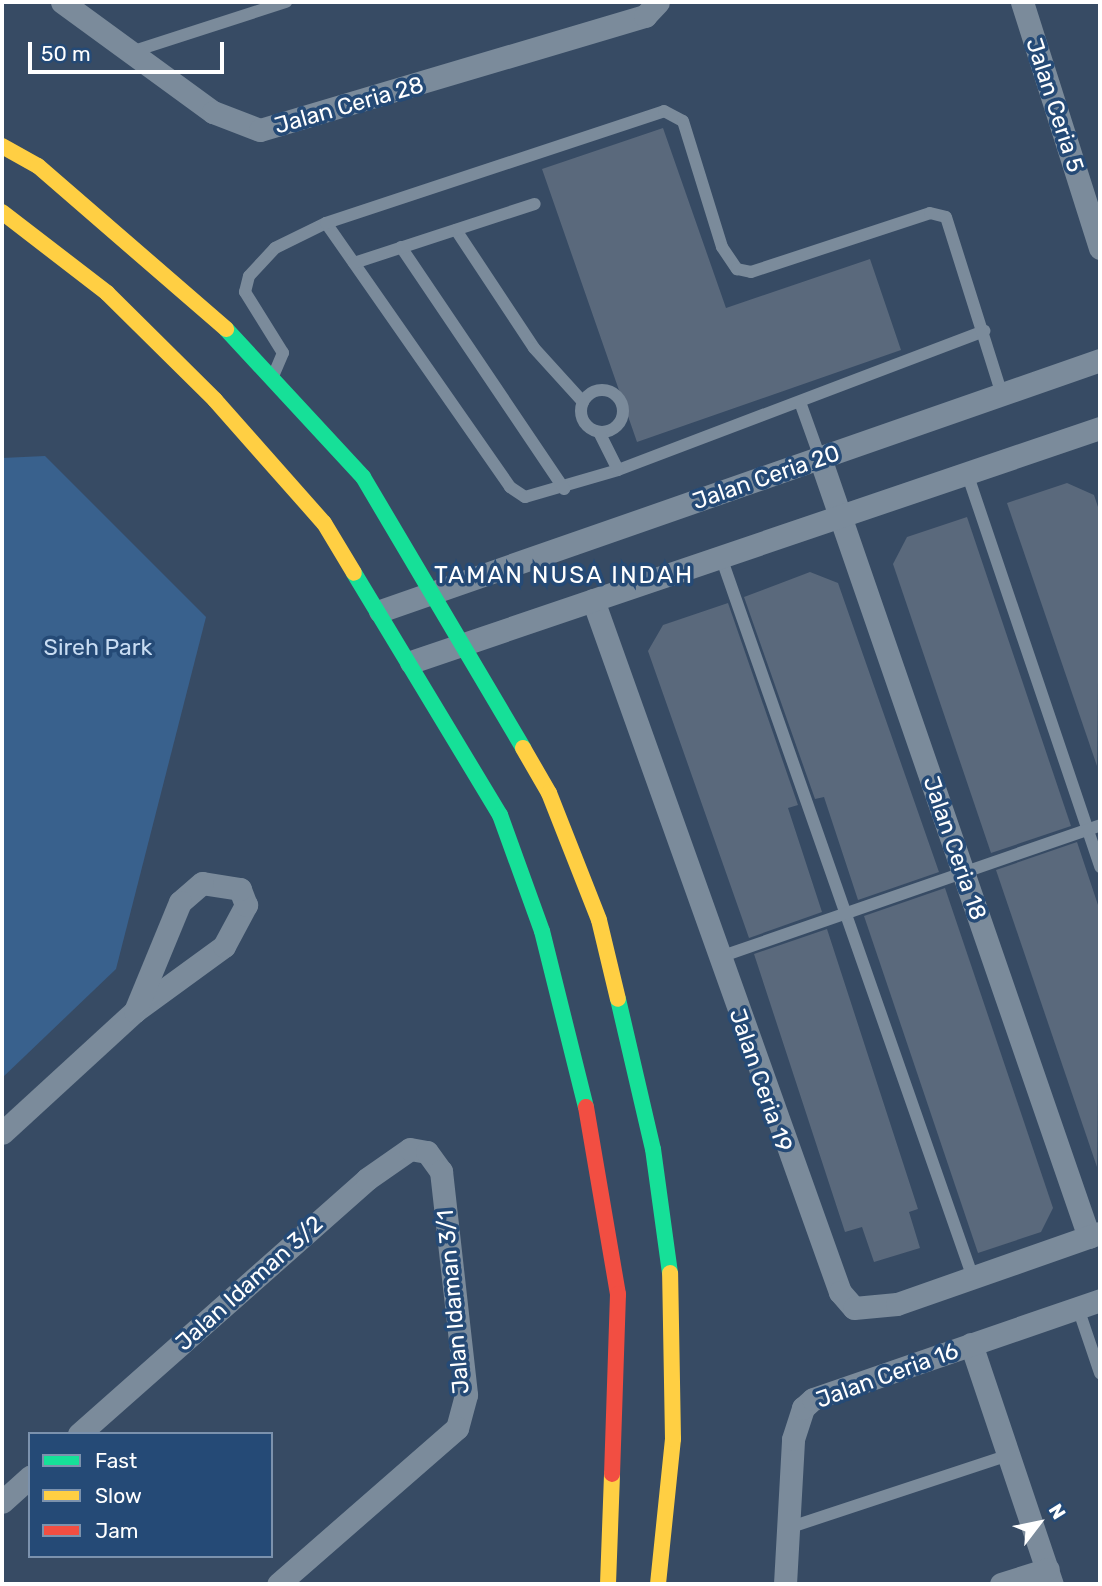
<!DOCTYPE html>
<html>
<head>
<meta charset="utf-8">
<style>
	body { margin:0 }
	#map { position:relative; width:1102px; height:1586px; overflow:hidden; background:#374b64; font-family:Rubik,sans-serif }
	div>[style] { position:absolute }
	.green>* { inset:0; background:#39618d }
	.building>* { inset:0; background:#5a697c }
	.lane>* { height:12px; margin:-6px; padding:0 6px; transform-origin:6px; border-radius:6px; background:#7b8b9b }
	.lane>.ring { margin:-6px; padding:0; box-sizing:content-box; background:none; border:12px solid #7b8b9b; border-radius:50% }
	.street>* { height:23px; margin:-11.5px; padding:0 11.5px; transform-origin:11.5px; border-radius:11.5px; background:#7b8b9b }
	.fast>* { height:16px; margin:-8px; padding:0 8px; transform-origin:8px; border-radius:8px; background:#16e098 }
	.slow>* { height:16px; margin:-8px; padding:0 8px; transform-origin:8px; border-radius:8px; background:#ffcf43 }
	.jam>* { height:16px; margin:-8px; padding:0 8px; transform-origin:8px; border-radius:8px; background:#f24e42 }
	span { translate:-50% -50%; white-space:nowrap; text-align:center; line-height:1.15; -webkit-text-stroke:7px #254a76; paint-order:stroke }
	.street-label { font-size:23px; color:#fff }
	.park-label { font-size:23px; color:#c8dcf2 }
	.neighbourhood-label { font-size:24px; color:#fff; letter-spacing:2px }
	.frame { position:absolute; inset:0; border:4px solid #fff; pointer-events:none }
	.legend { position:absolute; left:28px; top:1432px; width:245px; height:126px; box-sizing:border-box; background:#254a76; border:2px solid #7c92ad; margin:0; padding:9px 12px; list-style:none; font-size:21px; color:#fff }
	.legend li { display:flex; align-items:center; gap:14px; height:35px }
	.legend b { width:35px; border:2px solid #7c92ad }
	.north { position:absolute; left:1004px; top:1488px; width:70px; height:70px; -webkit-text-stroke:5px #254a76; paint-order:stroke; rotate:58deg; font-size:19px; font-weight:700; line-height:28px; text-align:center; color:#fff }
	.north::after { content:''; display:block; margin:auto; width:24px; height:32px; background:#fff; clip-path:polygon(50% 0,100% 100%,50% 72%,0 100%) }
	.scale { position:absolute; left:28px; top:42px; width:196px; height:32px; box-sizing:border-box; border:4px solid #fff; border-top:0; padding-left:9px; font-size:21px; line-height:24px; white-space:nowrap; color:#fff; -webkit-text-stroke:5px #254a76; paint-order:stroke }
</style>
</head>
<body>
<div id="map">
	<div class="green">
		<i style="clip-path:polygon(45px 456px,206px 617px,116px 969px,2px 1078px,2px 458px)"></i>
	</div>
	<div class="building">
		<i style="clip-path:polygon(663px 128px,726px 308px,870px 259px,901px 350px,637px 442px,542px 169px)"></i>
		<i style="clip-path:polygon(1067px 483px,1094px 495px,1100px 513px,1097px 766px,1007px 503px)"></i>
		<i style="clip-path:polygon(967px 517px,1071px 826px,991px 853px,893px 564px,907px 537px)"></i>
		<i style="clip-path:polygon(810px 572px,838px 583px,939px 872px,858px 900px,824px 797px,815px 799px,744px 597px)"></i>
		<i style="clip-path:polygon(728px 603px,798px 805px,788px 808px,822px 912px,749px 938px,648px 651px,663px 625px)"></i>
		<i style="clip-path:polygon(1077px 842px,1100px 911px,1097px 1167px,996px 870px)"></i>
		<i style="clip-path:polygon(945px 888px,1053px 1208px,1041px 1232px,978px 1253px,864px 916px)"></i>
		<i style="clip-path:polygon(827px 929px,918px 1209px,909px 1212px,920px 1248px,874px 1262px,862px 1227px,845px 1232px,754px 954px)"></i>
	</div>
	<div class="lane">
		<i style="left:131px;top:52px;width:163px;rotate:-17.9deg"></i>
		<i style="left:326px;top:223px;width:322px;rotate:55.1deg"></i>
		<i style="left:510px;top:487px;width:18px;rotate:34deg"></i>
		<i style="left:525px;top:497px;width:97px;rotate:-16.2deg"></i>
		<i style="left:618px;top:470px;width:392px;rotate:-20.8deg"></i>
		<i style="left:456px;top:230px;width:141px;rotate:56.5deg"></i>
		<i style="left:534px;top:348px;width:73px;rotate:47.8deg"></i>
		<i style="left:401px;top:247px;width:292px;rotate:56deg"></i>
		<i style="left:354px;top:263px;width:190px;rotate:-18.1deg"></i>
		<i style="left:274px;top:374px;width:23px;rotate:-67deg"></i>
		<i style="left:283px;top:353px;width:72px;rotate:-121.9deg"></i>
		<i style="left:245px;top:292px;width:16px;rotate:-76deg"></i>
		<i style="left:249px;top:276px;width:38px;rotate:-47deg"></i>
		<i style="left:275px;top:248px;width:57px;rotate:-26.1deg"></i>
		<i style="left:326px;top:223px;width:356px;rotate:-18.3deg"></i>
		<i style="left:664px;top:111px;width:21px;rotate:28deg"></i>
		<i style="left:683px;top:121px;width:132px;rotate:72.8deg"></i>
		<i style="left:722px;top:247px;width:27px;rotate:56deg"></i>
		<i style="left:737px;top:269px;width:14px;rotate:12deg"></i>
		<i style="left:751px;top:272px;width:188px;rotate:-18.2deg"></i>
		<i style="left:930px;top:213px;width:16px;rotate:14deg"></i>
		<i style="left:946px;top:217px;width:187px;rotate:72.5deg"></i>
		<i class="ring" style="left:581px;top:390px;width:30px;height:30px"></i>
		<i style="left:800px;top:402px;width:59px;rotate:70.3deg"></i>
		<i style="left:599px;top:432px;width:42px;rotate:63.4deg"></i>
		<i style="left:967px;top:473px;width:416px;rotate:71.3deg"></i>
		<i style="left:721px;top:557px;width:764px;rotate:70.73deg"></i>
		<i style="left:717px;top:958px;width:405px;rotate:-19.1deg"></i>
		<i style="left:1078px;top:1308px;width:69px;rotate:71.3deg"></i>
		<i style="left:788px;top:1528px;width:233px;rotate:-18.3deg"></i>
	</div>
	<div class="street">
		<i style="left:62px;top:2px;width:187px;rotate:36.1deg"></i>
		<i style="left:213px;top:112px;width:50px;rotate:21deg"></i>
		<i style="left:260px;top:130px;width:402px;rotate:-16.5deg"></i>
		<i style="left:645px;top:16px;width:19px;rotate:-47deg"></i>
		<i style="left:1022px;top:2px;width:258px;rotate:72.4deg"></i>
		<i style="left:820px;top:458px;width:824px;rotate:70.95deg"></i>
		<i style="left:593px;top:600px;width:735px;rotate:70.36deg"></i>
		<i style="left:840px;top:1292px;width:21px;rotate:49deg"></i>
		<i style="left:854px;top:1308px;width:43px;rotate:-5.3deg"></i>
		<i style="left:897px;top:1304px;width:215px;rotate:-19.3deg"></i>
		<i style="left:380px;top:611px;width:762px;rotate:-19.22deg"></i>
		<i style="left:411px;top:662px;width:728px;rotate:-18.76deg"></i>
		<i style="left:2px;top:1133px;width:180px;rotate:-42.5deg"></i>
		<i style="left:135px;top:1011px;width:110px;rotate:-36.1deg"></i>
		<i style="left:224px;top:946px;width:47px;rotate:-61.8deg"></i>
		<i style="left:246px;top:905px;width:17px;rotate:-111deg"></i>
		<i style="left:240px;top:889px;width:38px;rotate:-171deg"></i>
		<i style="left:202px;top:883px;width:29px;rotate:139deg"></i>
		<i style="left:180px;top:902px;width:118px;rotate:112.4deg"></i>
		<i style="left:971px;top:1344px;width:253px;rotate:71.4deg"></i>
		<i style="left:79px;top:1434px;width:385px;rotate:-41.5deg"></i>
		<i style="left:367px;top:1179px;width:52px;rotate:-34.9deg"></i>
		<i style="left:410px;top:1149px;width:17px;rotate:10deg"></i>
		<i style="left:427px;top:1152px;width:24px;rotate:54deg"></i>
		<i style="left:441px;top:1171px;width:225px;rotate:83.6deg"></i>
		<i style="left:466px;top:1395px;width:34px;rotate:105deg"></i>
		<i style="left:457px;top:1428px;width:237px;rotate:138.9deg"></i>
		<i style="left:2px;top:1502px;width:38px;rotate:-42deg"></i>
		<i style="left:785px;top:1584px;width:145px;rotate:-86.8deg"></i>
		<i style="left:793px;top:1439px;width:33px;rotate:-72deg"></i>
		<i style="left:803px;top:1408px;width:13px;rotate:-42deg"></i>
		<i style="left:813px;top:1399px;width:304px;rotate:-19deg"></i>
		<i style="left:1001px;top:1584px;width:49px;rotate:-17.7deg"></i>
	</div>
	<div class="fast">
		<i style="left:226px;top:329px;width:202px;rotate:47.2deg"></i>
		<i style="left:363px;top:477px;width:315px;rotate:59.4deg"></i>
		<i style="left:354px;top:573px;width:283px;rotate:58.9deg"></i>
		<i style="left:500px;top:815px;width:123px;rotate:70.1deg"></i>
		<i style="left:542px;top:931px;width:181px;rotate:76deg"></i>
		<i style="left:618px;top:999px;width:154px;rotate:76.9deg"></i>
		<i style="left:653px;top:1149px;width:125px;rotate:82.2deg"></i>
	</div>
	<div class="slow">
		<i style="left:2px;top:146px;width:41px;rotate:29.1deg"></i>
		<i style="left:38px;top:166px;width:249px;rotate:40.9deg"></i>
		<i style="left:2px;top:212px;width:133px;rotate:37.6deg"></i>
		<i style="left:107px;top:293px;width:152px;rotate:44.7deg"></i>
		<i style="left:215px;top:400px;width:164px;rotate:48.5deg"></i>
		<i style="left:324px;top:523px;width:58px;rotate:59deg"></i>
		<i style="left:523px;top:748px;width:52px;rotate:60deg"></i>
		<i style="left:549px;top:793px;width:136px;rotate:68.5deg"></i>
		<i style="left:599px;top:920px;width:81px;rotate:76.5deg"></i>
		<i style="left:608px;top:1584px;width:110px;rotate:-87.9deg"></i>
		<i style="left:658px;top:1584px;width:146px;rotate:-84.1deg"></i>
		<i style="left:673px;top:1439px;width:166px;rotate:-91deg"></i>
	</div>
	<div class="jam">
		<i style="left:586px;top:1107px;width:190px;rotate:80.3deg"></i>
		<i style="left:618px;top:1294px;width:180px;rotate:91.9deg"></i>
	</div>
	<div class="street-label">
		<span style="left:349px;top:105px;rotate:-16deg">Jalan Ceria 28</span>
		<span style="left:1055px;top:105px;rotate:72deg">Jalan Ceria 5</span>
		<span style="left:766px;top:477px;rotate:-19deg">Jalan Ceria 20</span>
		<span style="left:955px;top:848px;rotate:71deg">Jalan Ceria 18</span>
		<span style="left:761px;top:1080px;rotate:71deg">Jalan Ceria 19</span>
		<span style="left:249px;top:1283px;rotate:-42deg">Jalan Idaman 3/2</span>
		<span style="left:453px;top:1302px;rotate:-95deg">Jalan Idaman 3/1</span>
		<span style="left:887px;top:1375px;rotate:-20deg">Jalan Ceria 16</span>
	</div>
	<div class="park-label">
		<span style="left:98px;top:647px">Sireh Park</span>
	</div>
	<div class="neighbourhood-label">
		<span style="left:564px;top:576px">TAMAN NUSA INDAH</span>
	</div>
	<div class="frame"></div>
	<ul class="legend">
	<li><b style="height:9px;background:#16e098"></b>Fast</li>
	<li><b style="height:9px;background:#ffcf43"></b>Slow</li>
	<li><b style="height:9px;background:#f24e42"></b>Jam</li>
	</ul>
	<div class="north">N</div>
	<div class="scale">50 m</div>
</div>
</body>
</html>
